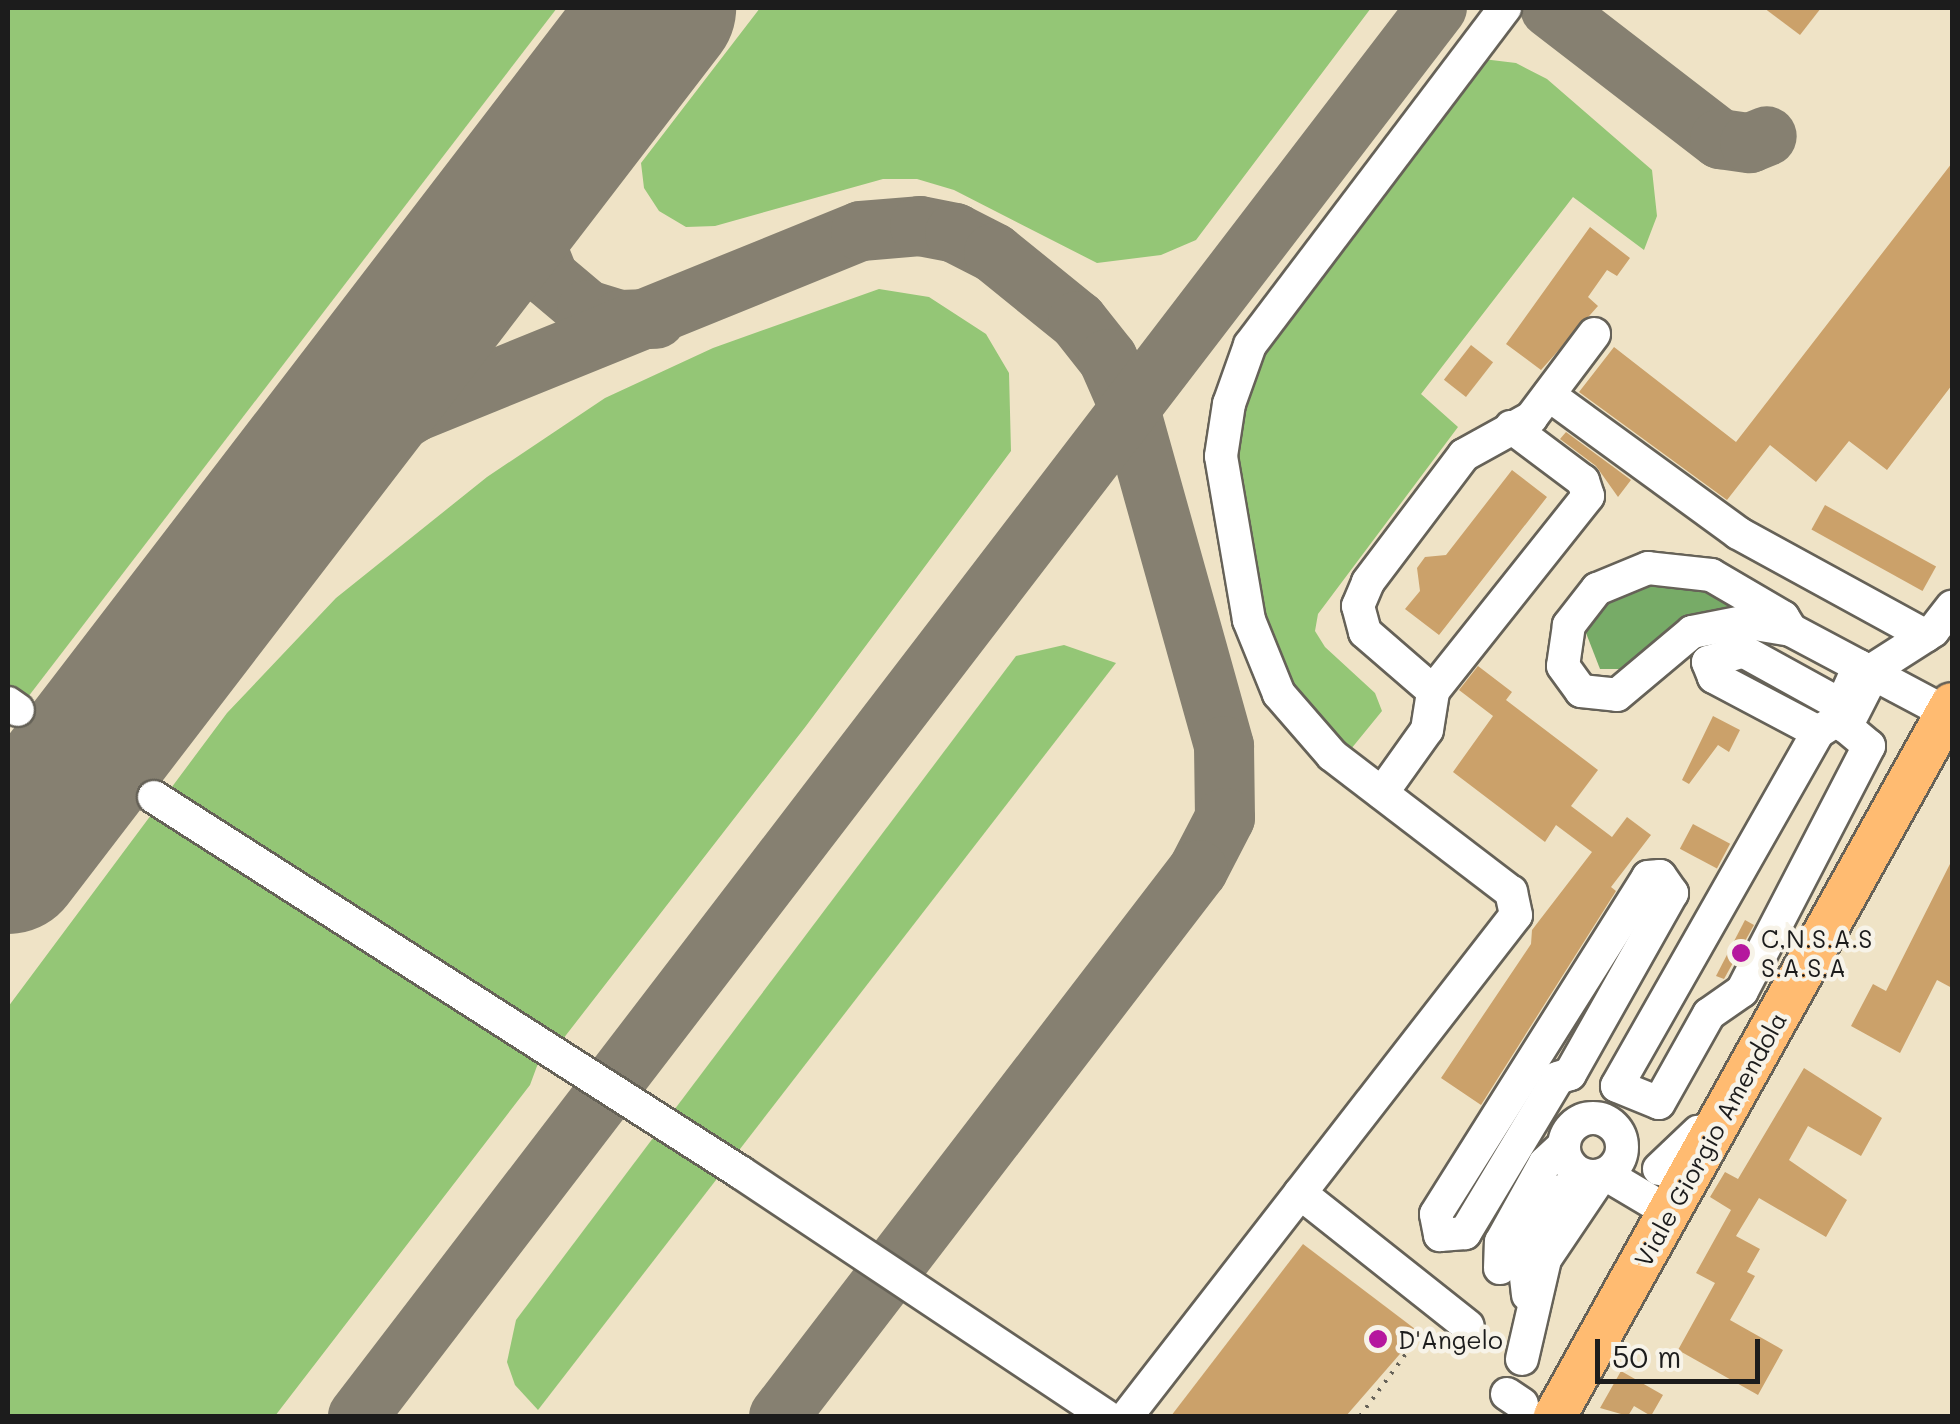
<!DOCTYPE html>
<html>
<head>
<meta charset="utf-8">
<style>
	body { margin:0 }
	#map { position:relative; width:1960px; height:1424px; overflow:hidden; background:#efe3c6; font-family:Mali,sans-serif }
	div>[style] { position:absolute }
	.green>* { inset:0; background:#94c676 }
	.forest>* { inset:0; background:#77ab67 }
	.taxiway>* { height:60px; margin:-30px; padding:0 30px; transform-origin:30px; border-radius:30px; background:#868071 }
	.runway>* { height:150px; margin:-75px; padding:0 75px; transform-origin:75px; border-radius:75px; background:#868071 }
	.building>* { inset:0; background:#cba16a; transform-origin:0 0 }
	.path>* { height:4px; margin-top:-2px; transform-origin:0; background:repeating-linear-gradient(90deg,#666258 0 2.5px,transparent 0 10.5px) }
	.roads { filter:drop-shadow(2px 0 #666258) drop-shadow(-2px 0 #666258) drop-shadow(0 2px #666258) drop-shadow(0 -2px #666258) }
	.minor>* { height:32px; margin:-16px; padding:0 16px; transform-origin:16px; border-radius:16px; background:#fff }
	.minor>.ring { margin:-16px; padding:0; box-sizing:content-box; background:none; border:32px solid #fff; border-radius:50% }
	.major>* { height:42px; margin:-21px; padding:0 21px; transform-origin:21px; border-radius:21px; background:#ffbb71 }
	.dots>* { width:28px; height:28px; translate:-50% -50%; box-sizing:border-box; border:5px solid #f7f3e8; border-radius:50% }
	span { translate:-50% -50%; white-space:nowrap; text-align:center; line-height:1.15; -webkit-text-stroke:9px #f7f3e8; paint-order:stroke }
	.poi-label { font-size:25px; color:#1c1c1c }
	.left { translate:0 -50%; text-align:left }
	.street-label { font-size:25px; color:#1c1c1c }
	.frame { position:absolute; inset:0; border:10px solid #1c1c1c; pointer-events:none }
	.scale { position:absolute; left:1595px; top:1339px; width:165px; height:45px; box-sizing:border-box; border:5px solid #1c1c1c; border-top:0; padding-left:12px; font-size:30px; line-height:35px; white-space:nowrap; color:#1c1c1c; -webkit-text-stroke:8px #f7f3e8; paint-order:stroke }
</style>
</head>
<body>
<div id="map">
	<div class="green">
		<i style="clip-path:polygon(8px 8px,557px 8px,18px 710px,8px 703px)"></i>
		<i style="clip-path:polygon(760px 8px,1371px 8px,1196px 240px,1161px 255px,1097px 263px,954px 190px,917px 179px,883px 179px,715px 226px,686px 227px,659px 211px,644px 188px,641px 163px)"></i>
		<i style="clip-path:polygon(1483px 59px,1516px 63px,1547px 79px,1652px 170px,1657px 216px,1644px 250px,1573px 197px,1421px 394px,1458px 427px,1318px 614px,1315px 631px,1325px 647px,1375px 693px,1382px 711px,1342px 760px,1290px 708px,1227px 493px,1253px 343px)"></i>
		<i style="clip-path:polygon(879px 289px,929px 297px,986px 334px,1009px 373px,1011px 451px,806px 726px,556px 1048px,540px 1058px,530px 1085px,275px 1416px,8px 1416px,8px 1007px,227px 713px,336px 598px,487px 477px,605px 398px,713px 348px)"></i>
		<i style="clip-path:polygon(1064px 645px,1116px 663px,538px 1410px,515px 1385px,507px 1362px,516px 1320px,1016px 656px)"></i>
	</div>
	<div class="forest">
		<i style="clip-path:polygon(1657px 573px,1747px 600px,1627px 669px,1600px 669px,1586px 633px,1597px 603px)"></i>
	</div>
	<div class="taxiway">
		<i style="left:1550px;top:8px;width:215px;rotate:37.6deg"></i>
		<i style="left:1720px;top:139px;width:30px;rotate:8deg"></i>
		<i style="left:1750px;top:143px;width:18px;rotate:-22deg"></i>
		<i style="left:536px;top:170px;width:54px;rotate:99.6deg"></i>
		<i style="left:527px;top:223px;width:59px;rotate:68.2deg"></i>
		<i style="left:549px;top:278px;width:50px;rotate:40.1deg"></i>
		<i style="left:587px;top:310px;width:34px;rotate:17deg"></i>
		<i style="left:620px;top:320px;width:36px;rotate:-2deg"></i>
		<i style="left:268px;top:519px;width:66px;rotate:-43.8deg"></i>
		<i style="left:316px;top:473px;width:116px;rotate:-31.6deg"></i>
		<i style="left:415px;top:412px;width:481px;rotate:-22.1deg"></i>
		<i style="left:861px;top:231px;width:59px;rotate:-4.8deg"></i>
		<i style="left:920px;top:226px;width:36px;rotate:11deg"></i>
		<i style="left:955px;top:233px;width:44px;rotate:27.1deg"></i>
		<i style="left:994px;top:253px;width:108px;rotate:39deg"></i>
		<i style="left:1078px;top:321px;width:48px;rotate:51.7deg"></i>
		<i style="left:1108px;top:359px;width:55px;rotate:66.3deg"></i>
		<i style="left:1130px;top:409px;width:350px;rotate:74.4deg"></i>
		<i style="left:1224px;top:746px;width:72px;rotate:89.2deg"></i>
		<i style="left:1225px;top:818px;width:59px;rotate:117.4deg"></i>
		<i style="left:1198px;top:870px;width:688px;rotate:127.5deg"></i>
		<i style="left:358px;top:1416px;width:1774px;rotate:-52.54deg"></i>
	</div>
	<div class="runway">
		<i style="left:8px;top:859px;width:1073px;rotate:-52.5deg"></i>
	</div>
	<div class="building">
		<i style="clip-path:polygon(1764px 8px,1821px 8px,1800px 35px)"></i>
		<i style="clip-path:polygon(1952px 163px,1952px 385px,1887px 470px,1849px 441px,1816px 482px,1770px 445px,1727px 500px,1579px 392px,1614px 347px,1736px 442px)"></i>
		<i style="clip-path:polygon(1590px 227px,1630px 258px,1617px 276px,1607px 270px,1588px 297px,1598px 306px,1541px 370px,1506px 344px)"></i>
		<i style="left:1471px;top:345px;width:28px;height:44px;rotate:38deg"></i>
		<i style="clip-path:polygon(1566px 432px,1631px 480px,1618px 497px,1596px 466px,1560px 439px)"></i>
		<i style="clip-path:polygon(1512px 470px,1547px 497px,1439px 635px,1405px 609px,1420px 591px,1417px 568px,1425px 557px,1446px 555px)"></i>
		<i style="left:1825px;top:505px;width:127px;height:28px;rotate:29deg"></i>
		<i style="clip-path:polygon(1478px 666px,1512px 692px,1506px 700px,1598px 770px,1571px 806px,1612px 837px,1627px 817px,1651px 835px,1611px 887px,1616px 891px,1481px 1105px,1441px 1078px,1531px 944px,1532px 930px,1592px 852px,1556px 825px,1545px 842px,1453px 772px,1493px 716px,1459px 690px)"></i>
		<i style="clip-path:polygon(1713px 716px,1740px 730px,1729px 752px,1718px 745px,1689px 784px,1682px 780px)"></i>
		<i style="left:1693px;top:824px;width:42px;height:28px;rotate:28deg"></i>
		<i style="clip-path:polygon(1952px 860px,1952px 988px,1937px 980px,1900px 1053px,1851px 1026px,1873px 984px,1886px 991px)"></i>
		<i style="clip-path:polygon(1745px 920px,1754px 925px,1724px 979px,1716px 976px)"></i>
		<i style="clip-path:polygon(1804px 1068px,1882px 1118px,1861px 1156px,1808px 1126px,1789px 1160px,1847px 1200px,1826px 1237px,1759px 1198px,1736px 1236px,1760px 1249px,1747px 1272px,1755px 1276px,1730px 1320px,1783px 1350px,1758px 1395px,1678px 1350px,1715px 1283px,1696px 1273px,1731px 1210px,1710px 1197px,1725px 1172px,1738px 1179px)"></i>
		<i style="clip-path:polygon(1303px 1244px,1419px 1332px,1346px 1416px,1171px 1416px)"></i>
		<i style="clip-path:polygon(1621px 1371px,1663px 1395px,1651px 1416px,1634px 1406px,1628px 1416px,1600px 1408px)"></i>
	</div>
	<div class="path">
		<i style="left:1360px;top:1416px;width:99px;rotate:-53.6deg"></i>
	</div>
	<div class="roads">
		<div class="minor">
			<i style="left:1549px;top:395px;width:234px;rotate:36.1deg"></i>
			<i style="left:1738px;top:533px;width:214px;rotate:28.7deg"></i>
			<i style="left:1791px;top:630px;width:15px;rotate:-122deg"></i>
			<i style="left:1783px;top:617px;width:83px;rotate:-149.7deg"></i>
			<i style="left:1711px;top:575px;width:63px;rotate:-173.7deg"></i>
			<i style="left:1648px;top:568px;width:55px;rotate:157.6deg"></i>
			<i style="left:1597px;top:589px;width:46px;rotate:127.9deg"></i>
			<i style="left:1569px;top:625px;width:41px;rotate:98.3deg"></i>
			<i style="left:1563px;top:666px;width:31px;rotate:54deg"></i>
			<i style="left:1581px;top:691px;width:36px;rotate:6deg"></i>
			<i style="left:1617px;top:695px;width:98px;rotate:-40deg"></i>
			<i style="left:1692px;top:632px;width:52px;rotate:-11.1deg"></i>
			<i style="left:1743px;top:622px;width:49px;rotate:9.5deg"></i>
			<i style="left:1791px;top:630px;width:177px;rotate:28deg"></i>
			<i style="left:1859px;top:666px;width:61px;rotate:114.1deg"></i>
			<i style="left:1834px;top:722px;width:19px;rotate:148deg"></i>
			<i style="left:1818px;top:732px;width:407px;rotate:119.6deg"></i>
			<i style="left:1617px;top:1086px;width:45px;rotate:22deg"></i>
			<i style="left:1659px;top:1103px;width:102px;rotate:-60.7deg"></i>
			<i style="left:1709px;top:1014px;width:40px;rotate:-34.9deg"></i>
			<i style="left:1742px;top:991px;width:276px;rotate:-62.6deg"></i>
			<i style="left:1869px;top:746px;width:30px;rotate:-140deg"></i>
			<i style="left:1846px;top:727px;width:59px;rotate:-63deg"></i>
			<i style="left:1869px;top:672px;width:76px;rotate:-32.6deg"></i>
			<i style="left:1933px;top:631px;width:31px;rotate:-52deg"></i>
			<i style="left:1433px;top:691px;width:249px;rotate:-51.5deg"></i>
			<i style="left:1588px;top:496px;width:16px;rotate:-108deg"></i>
			<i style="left:1583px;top:481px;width:90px;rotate:-143.1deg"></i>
			<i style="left:8px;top:703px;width:12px;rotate:35deg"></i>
			<i style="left:1818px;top:732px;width:118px;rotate:-152.1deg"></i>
			<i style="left:1714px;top:677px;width:16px;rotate:-112deg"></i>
			<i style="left:1708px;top:662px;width:37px;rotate:-17deg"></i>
			<i style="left:1743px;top:651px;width:112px;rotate:28.9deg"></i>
			<i style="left:1382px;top:793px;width:77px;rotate:-54.5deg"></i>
			<i style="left:1427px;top:730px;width:39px;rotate:-81deg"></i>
			<i style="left:1433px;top:691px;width:90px;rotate:-139.1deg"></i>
			<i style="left:1365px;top:632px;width:27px;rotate:-105deg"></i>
			<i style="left:1358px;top:606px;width:26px;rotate:-67deg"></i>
			<i style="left:1368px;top:582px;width:159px;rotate:-52.9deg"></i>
			<i style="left:1464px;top:455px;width:77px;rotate:-28.9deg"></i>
			<i style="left:1531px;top:418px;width:105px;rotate:-53.1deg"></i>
			<i style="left:154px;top:797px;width:696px;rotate:32.62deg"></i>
			<i style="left:740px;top:1172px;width:440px;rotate:33.7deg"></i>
			<i style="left:1660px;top:876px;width:21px;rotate:55deg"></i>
			<i style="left:1672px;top:893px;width:208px;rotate:119.4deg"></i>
			<i style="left:1570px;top:1074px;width:13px;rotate:162deg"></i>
			<i style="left:1558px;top:1078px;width:181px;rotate:121deg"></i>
			<i style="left:1465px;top:1233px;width:25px;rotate:175deg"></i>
			<i style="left:1440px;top:1235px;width:21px;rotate:-101deg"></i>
			<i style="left:1436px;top:1214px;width:398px;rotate:-57.8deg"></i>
			<i style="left:1648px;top:877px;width:12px;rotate:-5deg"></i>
			<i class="ring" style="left:1564px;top:1118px;width:26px;height:26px"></i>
			<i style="left:1659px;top:1169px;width:54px;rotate:-43.5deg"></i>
			<i style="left:1605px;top:1174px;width:74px;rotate:30.7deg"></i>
			<i style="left:1300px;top:1193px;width:214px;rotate:38.4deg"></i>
			<i style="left:1500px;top:1268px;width:26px;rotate:-88deg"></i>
			<i style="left:1501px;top:1242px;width:90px;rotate:-60.9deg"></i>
			<i style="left:1545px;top:1163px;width:25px;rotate:-43deg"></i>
			<i style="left:1528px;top:1295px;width:44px;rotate:-96.5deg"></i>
			<i style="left:1523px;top:1251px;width:68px;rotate:-60deg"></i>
			<i style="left:1557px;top:1192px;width:24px;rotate:-15deg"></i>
			<i style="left:1522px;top:1359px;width:103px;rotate:-77deg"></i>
			<i style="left:1545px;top:1259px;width:100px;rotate:-56deg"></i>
			<i style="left:1507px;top:1394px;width:18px;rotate:34deg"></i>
			<i style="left:1127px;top:1416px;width:634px;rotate:-52.17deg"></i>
			<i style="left:1516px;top:915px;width:24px;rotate:-102deg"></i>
			<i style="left:1511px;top:892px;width:225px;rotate:-142.6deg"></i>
			<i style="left:1332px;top:755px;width:81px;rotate:-131deg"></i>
			<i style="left:1279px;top:694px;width:80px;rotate:-112.1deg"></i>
			<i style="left:1249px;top:620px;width:166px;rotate:-99.7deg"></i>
			<i style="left:1221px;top:456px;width:53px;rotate:-81.3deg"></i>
			<i style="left:1229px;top:404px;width:63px;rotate:-70.4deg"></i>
			<i style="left:1250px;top:345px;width:423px;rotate:-52.9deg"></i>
		</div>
		<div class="major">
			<i style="left:1555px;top:1416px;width:815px;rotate:-60.86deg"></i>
		</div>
	</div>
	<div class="dots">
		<i style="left:1741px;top:953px;background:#b5179e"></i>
		<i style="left:1378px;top:1339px;background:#b5179e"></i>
	</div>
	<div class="poi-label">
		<span class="left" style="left:1761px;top:953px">C.N.S.A.S<br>S.A.S.A</span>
		<span class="left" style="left:1398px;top:1339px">D'Angelo</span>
	</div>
	<div class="street-label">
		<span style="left:1710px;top:1139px;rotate:-61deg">Viale Giorgio Amendola</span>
	</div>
	<div class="frame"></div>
	<div class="scale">50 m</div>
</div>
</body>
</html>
